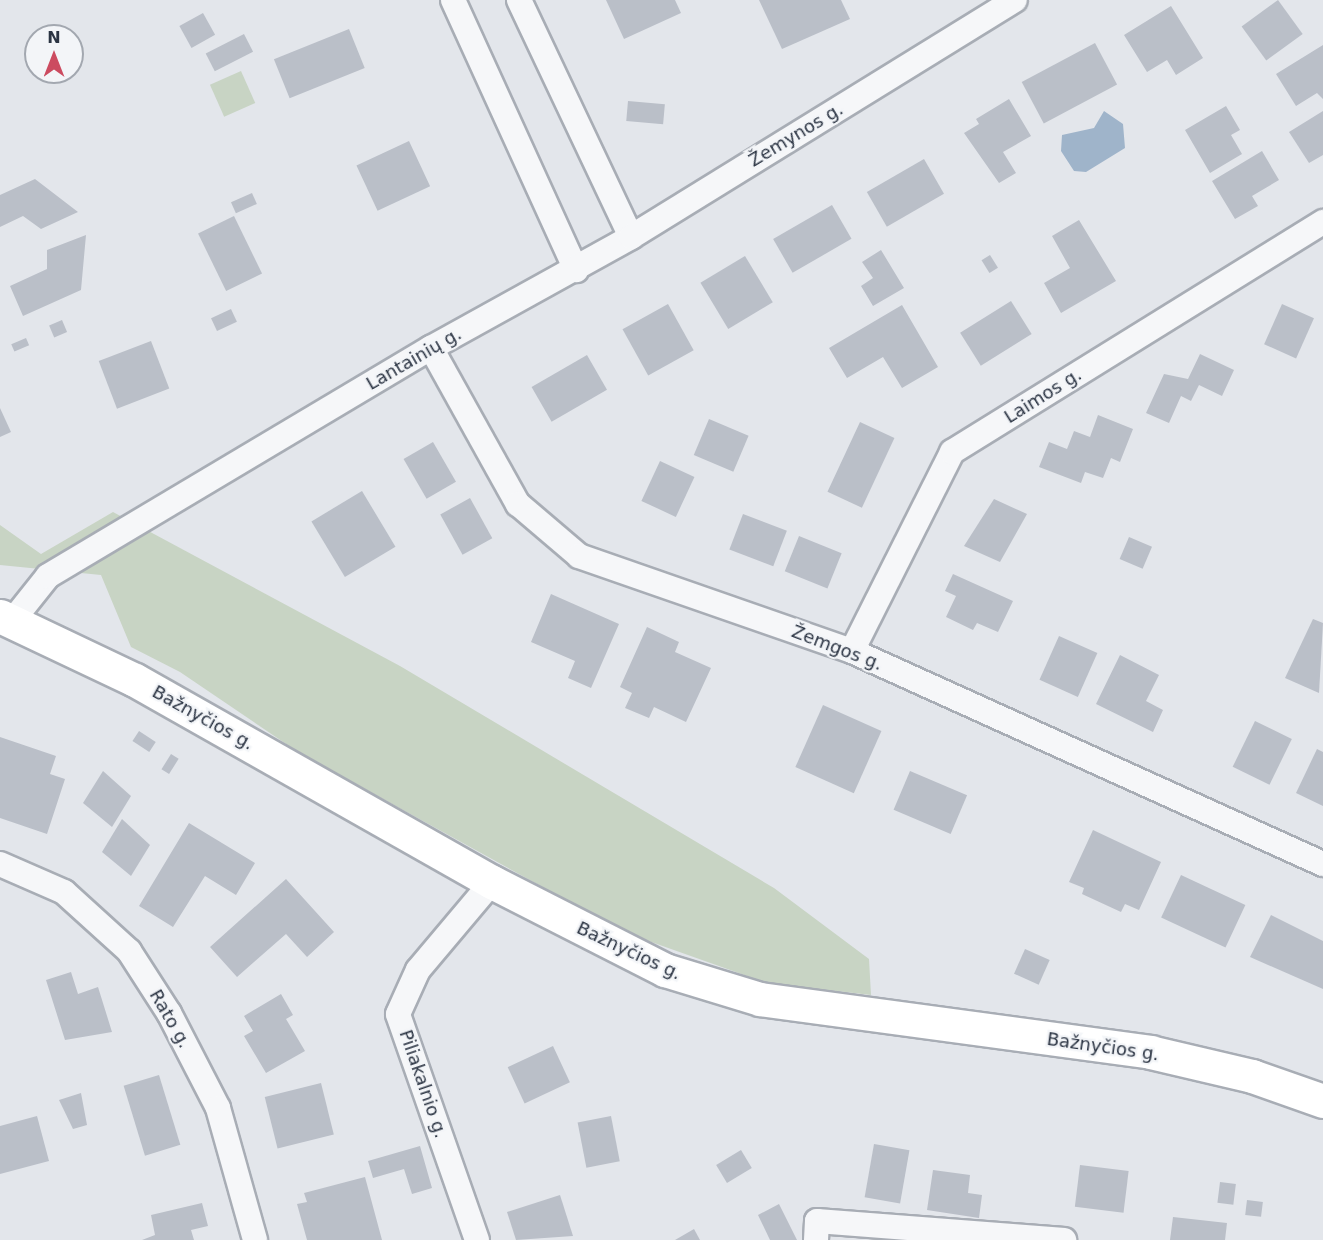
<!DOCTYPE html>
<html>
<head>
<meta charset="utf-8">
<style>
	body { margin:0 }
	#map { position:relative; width:1323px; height:1240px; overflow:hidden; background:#e3e6eb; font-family:"DejaVu Sans",sans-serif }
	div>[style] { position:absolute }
	.green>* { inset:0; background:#c8d4c4; transform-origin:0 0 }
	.water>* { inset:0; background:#9fb4ca }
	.building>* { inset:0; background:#babfc8; transform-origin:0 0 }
	.roads { filter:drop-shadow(2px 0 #a8adb5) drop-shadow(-2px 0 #a8adb5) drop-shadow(0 2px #a8adb5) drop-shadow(0 -2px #a8adb5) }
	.street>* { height:24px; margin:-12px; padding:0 12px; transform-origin:12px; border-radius:12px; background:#f6f7f9 }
	.secondary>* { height:33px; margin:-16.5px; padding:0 16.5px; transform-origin:16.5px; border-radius:16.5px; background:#fff }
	span { translate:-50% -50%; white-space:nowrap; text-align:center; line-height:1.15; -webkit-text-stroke:4.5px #f3f5f8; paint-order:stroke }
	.street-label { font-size:18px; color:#2b3443 }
	.north { position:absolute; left:24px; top:24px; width:60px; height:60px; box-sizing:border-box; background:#f3f5f8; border:2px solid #a3a8b0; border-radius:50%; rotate:0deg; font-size:16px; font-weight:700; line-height:24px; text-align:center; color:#2b3443 }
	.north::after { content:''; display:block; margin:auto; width:21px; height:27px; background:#cc4b60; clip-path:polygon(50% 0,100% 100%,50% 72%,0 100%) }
</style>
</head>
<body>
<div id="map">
	<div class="green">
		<i style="left:241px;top:71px;width:35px;height:34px;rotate:66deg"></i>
		<i style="clip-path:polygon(113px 512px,400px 666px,774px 888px,869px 959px,871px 995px,767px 983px,626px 933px,298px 752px,180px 672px,131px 647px,101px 575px,0 565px,0 525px,41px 554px)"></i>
	</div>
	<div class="water">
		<i style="clip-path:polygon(1104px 111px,1123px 124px,1125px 148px,1086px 172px,1074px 171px,1061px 151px,1062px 135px,1094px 128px)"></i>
	</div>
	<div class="building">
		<i style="clip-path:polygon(606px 0,675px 0,681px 13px,624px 39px)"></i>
		<i style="clip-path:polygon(759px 0,841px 0,850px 19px,782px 49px)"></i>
		<i style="left:1278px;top:0;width:42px;height:45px;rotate:54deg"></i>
		<i style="clip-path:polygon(1171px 6px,1203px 58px,1176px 75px,1167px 60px,1147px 72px,1124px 35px)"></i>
		<i style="left:203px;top:13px;width:25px;height:27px;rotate:61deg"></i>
		<i style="left:349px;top:29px;width:42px;height:81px;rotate:68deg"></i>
		<i style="left:244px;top:34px;width:20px;height:43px;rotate:63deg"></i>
		<i style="left:1095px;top:43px;width:47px;height:83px;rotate:62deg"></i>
		<i style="clip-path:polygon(1323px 45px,1323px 99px,1317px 93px,1296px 106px,1276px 74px)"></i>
		<i style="clip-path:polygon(1009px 99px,1031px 136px,1003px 152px,1016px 173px,999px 183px,964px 133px,979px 124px,976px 119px)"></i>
		<i style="left:628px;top:101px;width:37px;height:20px;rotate:5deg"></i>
		<i style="clip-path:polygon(1226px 106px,1240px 130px,1231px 135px,1242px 154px,1210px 173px,1185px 130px)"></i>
		<i style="clip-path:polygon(1323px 111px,1323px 155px,1309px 163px,1289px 132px)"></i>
		<i style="left:409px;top:141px;width:50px;height:58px;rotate:65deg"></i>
		<i style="clip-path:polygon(1262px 151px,1279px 180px,1252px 196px,1258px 206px,1235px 219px,1212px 181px)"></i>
		<i style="left:924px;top:159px;width:40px;height:66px;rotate:60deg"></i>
		<i style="clip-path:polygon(35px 179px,78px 212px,41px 229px,23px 216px,0 227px,0 195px)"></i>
		<i style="left:252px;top:193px;width:12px;height:23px;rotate:66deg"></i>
		<i style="left:832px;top:205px;width:39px;height:68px;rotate:60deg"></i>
		<i style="left:234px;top:216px;width:64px;height:40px;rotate:64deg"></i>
		<i style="clip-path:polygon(1079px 220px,1116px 281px,1061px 313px,1044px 283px,1070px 268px,1052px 236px)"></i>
		<i style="clip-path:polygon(86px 235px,81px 290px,23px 316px,10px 286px,47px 269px,47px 250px)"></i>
		<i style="clip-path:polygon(881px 250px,904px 288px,873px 306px,861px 286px,873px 278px,862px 262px)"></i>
		<i style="left:990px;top:255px;width:15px;height:10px;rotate:58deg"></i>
		<i style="left:745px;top:256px;width:54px;height:52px;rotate:59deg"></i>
		<i style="left:1011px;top:301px;width:39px;height:60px;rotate:58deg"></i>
		<i style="left:668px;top:304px;width:53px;height:52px;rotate:61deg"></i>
		<i style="left:1282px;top:304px;width:35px;height:44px;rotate:24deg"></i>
		<i style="clip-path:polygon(902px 305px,938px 367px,902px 388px,883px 357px,847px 378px,829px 348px)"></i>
		<i style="left:231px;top:309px;width:14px;height:22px;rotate:65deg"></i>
		<i style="left:62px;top:320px;width:13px;height:14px;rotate:67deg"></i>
		<i style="left:26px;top:338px;width:8px;height:16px;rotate:67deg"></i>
		<i style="left:151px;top:341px;width:51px;height:56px;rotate:69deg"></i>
		<i style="clip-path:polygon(1200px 354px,1234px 370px,1222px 396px,1199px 385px,1191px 401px,1181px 396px,1169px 423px,1146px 413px,1164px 374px,1188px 379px)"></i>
		<i style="left:587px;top:355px;width:40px;height:64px;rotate:60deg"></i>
		<i style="clip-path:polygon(0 408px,11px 432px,0 437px)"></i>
		<i style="clip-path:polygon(1098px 415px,1133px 429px,1120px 462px,1111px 458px,1103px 478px,1085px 472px,1081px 483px,1039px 467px,1049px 442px,1067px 449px,1074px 431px,1090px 437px)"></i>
		<i style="left:709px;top:419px;width:43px;height:39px;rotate:23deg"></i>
		<i style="left:860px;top:422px;width:38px;height:77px;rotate:25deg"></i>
		<i style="left:433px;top:442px;width:46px;height:34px;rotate:60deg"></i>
		<i style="left:660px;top:461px;width:38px;height:44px;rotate:25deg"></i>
		<i style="left:362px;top:491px;width:65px;height:59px;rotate:59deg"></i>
		<i style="left:470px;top:498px;width:46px;height:34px;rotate:61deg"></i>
		<i style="clip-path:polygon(994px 499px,1027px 514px,1000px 562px,964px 546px)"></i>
		<i style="left:743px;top:514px;width:47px;height:38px;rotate:21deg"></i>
		<i style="left:799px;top:536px;width:46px;height:38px;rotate:22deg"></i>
		<i style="left:1129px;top:537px;width:25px;height:24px;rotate:23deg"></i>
		<i style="clip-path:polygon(953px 574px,1013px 601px,998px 632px,977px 623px,973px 630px,946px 617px,956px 596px,945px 591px)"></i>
		<i style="clip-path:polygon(551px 594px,619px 624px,591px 688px,568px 678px,575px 661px,531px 642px)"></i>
		<i style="clip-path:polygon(1313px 619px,1323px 623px,1319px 693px,1285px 678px)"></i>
		<i style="clip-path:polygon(647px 627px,679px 642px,675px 652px,711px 668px,686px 722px,654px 707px,649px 718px,625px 708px,632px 693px,620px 687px)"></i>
		<i style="left:1059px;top:636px;width:42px;height:48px;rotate:24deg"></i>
		<i style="clip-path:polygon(1120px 655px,1159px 675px,1146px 701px,1163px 710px,1153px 732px,1096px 704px)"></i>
		<i style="left:823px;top:705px;width:64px;height:68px;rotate:24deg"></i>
		<i style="left:1255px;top:721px;width:41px;height:51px;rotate:26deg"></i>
		<i style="left:139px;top:731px;width:20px;height:12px;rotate:33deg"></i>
		<i style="clip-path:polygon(0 737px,56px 756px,50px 774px,65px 779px,47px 834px,0 818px)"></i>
		<i style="clip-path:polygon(1317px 749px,1323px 752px,1323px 806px,1296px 793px)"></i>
		<i style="left:171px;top:754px;width:9px;height:18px;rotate:32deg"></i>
		<i style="clip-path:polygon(103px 771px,131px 796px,112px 827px,83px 803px)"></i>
		<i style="left:910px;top:771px;width:62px;height:42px;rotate:23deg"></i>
		<i style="clip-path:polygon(122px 819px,150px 845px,131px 876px,102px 852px)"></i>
		<i style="clip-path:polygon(189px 823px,255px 863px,236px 895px,205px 876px,173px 927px,139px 906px)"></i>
		<i style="clip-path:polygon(1093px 830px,1161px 862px,1139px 910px,1125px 904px,1121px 912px,1082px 894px,1084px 888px,1069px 882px)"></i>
		<i style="left:1181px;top:875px;width:71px;height:47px;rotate:25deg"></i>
		<i style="clip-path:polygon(286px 879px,334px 932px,307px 957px,286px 934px,237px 977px,210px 947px)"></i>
		<i style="clip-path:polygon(1271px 915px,1323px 941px,1323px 989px,1250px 957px)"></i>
		<i style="left:1025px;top:949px;width:27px;height:27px;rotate:24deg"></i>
		<i style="clip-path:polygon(71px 972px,78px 994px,98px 987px,112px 1032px,65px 1040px,46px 980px)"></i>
		<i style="clip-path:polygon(281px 994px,293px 1015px,286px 1019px,305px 1051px,266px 1073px,244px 1036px,253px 1031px,244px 1016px)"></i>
		<i style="left:553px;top:1046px;width:40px;height:50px;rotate:65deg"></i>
		<i style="left:159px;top:1075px;width:73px;height:37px;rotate:73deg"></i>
		<i style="left:321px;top:1083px;width:53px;height:58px;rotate:76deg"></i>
		<i style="clip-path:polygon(81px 1093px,87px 1125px,73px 1129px,59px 1100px)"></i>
		<i style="clip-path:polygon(37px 1116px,49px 1161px,0 1174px,0 1126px)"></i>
		<i style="left:611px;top:1116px;width:46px;height:34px;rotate:79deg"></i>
		<i style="left:874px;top:1144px;width:36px;height:54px;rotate:10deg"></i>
		<i style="clip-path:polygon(420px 1146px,432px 1188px,412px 1194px,404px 1169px,373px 1178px,368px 1161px)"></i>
		<i style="left:741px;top:1150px;width:21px;height:29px;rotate:59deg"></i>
		<i style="left:1080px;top:1165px;width:49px;height:42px;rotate:7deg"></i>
		<i style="clip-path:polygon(933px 1170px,970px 1175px,968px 1193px,982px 1195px,979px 1218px,927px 1210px)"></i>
		<i style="clip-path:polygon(365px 1177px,382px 1240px,307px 1240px,297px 1204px,307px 1202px,304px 1193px)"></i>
		<i style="left:1220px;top:1182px;width:16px;height:21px;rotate:7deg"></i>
		<i style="clip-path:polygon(560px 1195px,573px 1236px,516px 1240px,507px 1212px)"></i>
		<i style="left:1247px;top:1200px;width:16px;height:15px;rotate:7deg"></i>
		<i style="clip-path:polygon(202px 1203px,208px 1226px,191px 1230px,194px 1240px,142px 1240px,155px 1235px,151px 1215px)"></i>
		<i style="clip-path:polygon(779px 1204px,797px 1240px,770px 1240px,758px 1215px)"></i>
		<i style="clip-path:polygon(1173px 1217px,1227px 1223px,1225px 1240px,1170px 1240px)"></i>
		<i style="clip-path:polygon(694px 1229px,700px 1240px,675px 1240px)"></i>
	</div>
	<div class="roads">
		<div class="street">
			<i style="left:453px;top:0;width:297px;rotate:65.5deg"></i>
			<i style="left:519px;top:0;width:262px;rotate:64.7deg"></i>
			<i style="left:431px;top:348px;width:179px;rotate:60.9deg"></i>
			<i style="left:518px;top:504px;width:80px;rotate:40.4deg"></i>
			<i style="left:579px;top:556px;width:289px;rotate:19.2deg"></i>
			<i style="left:852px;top:651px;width:517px;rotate:24.33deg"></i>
			<i style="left:13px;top:620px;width:56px;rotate:-51.5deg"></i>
			<i style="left:48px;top:576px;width:446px;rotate:-30.8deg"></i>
			<i style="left:431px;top:348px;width:229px;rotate:-29deg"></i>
			<i style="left:631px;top:237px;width:451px;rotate:-31.7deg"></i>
			<i style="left:852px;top:651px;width:223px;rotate:-63.3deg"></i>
			<i style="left:952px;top:452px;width:437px;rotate:-31.8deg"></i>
			<i style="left:0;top:864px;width:70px;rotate:23.6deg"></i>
			<i style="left:64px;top:892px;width:88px;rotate:42.2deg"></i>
			<i style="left:129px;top:951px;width:74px;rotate:57.2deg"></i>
			<i style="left:169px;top:1013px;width:107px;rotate:62.7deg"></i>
			<i style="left:218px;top:1108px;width:137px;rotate:74.3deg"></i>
			<i style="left:477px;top:1240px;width:239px;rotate:-109.3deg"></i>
			<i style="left:398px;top:1014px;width:48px;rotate:-65.6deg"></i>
			<i style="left:418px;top:970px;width:115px;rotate:-49.9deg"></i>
			<i style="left:816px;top:1240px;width:19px;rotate:-87deg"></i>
			<i style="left:817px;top:1221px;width:248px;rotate:4.4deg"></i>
		</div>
		<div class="secondary">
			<i style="left:0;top:616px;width:149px;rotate:25.4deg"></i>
			<i style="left:135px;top:680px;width:410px;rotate:29.5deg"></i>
			<i style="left:492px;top:882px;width:194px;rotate:27deg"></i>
			<i style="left:665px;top:970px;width:99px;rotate:17deg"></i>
			<i style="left:760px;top:999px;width:394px;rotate:7.7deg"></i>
			<i style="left:1150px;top:1052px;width:105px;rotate:13.2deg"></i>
			<i style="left:1252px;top:1076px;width:75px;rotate:19.4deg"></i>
		</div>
	</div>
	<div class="street-label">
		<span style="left:796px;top:135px;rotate:-31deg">Žemynos g.</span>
		<span style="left:414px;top:359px;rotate:-30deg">Lantainių g.</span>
		<span style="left:1043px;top:396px;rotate:-32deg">Laimos g.</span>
		<span style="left:837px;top:648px;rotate:21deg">Žemgos g.</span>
		<span style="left:203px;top:718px;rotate:29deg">Bažnyčios g.</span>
		<span style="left:629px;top:951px;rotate:25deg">Bažnyčios g.</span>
		<span style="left:170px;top:1019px;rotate:60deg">Rato g.</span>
		<span style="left:1103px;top:1047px;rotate:8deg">Bažnyčios g.</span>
		<span style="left:423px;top:1084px;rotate:71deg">Piliakalnio g.</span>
	</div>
	<div class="north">N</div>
</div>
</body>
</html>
